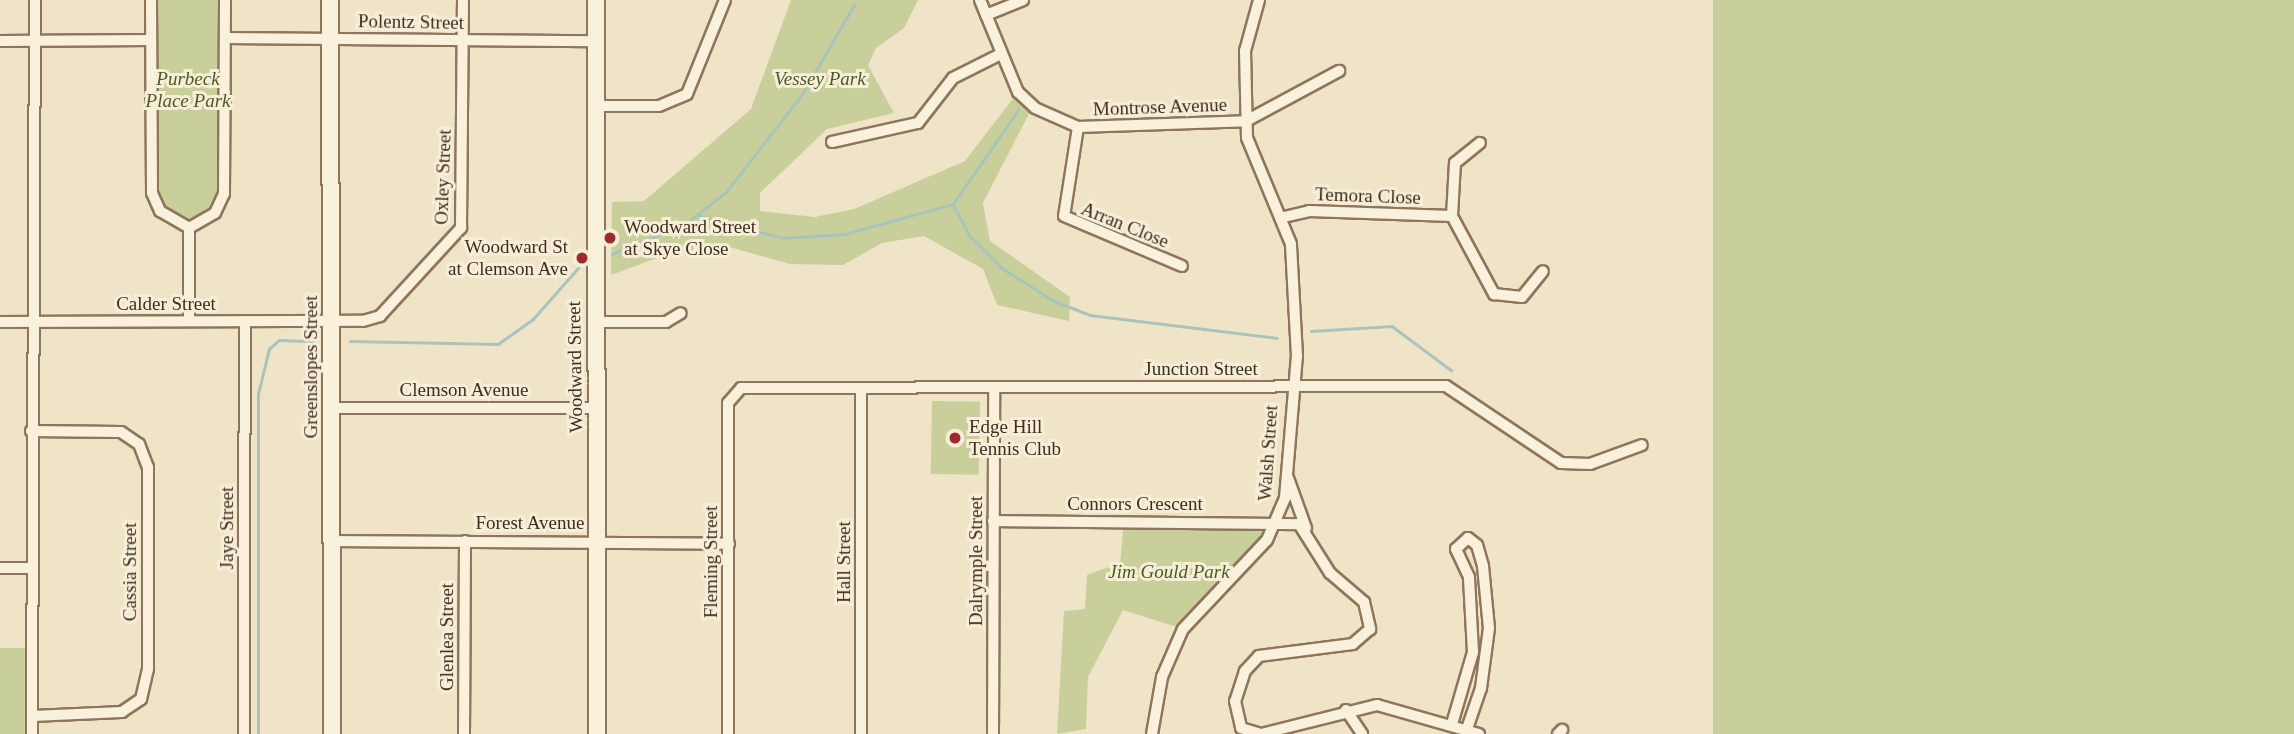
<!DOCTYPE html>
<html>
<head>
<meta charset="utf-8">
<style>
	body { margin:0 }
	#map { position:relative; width:2294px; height:734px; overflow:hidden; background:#f0e4c8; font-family:Georgia,serif }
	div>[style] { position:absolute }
	.green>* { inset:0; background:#c9cf9b; transform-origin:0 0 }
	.stream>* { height:2.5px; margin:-1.25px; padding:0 1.25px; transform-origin:1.25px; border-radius:1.25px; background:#a9c4bc }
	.roads { filter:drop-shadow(2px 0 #8d765c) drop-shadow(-2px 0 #8d765c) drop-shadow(0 2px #8d765c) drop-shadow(0 -2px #8d765c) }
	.street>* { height:10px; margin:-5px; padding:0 5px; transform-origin:5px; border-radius:5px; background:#faf1dc }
	.secondary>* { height:16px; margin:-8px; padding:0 8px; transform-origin:8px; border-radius:8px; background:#faf1dc }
	.dots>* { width:19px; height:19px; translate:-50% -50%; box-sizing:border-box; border:4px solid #f7eed8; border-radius:50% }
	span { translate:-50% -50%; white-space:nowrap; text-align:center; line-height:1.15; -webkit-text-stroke:6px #f7eed8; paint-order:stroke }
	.street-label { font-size:19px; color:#3d2e20 }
	.park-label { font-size:19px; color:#4d5a26; font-style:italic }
	.poi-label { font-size:19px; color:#3d2e20 }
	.left { translate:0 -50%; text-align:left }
	.right { translate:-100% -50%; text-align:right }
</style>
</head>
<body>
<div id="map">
	<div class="green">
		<i style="clip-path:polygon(155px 0,220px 0,219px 190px,211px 209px,191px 220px,175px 217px,157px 194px)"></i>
		<i style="clip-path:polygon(791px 0,918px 0,904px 28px,876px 48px,868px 65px,894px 113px,827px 129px,760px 193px,760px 211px,815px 217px,854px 209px,965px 161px,1018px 92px,1033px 106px,983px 203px,990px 241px,1070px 297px,1069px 321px,997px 305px,983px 269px,924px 236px,882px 243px,843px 265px,790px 264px,729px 247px,673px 252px,611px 275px,612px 202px,644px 201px,751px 109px)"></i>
		<i style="left:1713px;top:0;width:581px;height:734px"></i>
		<i style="left:932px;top:401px;width:48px;height:73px;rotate:1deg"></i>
		<i style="clip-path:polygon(1124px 521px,1259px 522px,1267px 540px,1183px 629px,1123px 610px,1088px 677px,1086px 729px,1057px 734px,1064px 611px,1085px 609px,1087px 575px,1120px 563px)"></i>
		<i style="left:0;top:648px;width:32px;height:86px"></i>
	</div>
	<div class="stream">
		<i style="left:953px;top:204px;width:36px;rotate:62deg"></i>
		<i style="left:970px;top:236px;width:45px;rotate:45deg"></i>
		<i style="left:1002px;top:268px;width:59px;rotate:32.6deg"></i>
		<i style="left:1052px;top:300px;width:41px;rotate:21.5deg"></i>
		<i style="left:1090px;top:315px;width:188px;rotate:7deg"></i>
		<i style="left:697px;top:215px;width:89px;rotate:15deg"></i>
		<i style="left:783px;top:238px;width:62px;rotate:-3.7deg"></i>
		<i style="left:845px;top:234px;width:112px;rotate:-15.5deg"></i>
		<i style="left:953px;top:204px;width:114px;rotate:-55.3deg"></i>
		<i style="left:612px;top:254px;width:78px;rotate:-21.9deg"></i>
		<i style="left:684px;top:225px;width:53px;rotate:-38.2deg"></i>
		<i style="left:726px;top:192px;width:125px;rotate:-52.1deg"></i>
		<i style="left:803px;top:93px;width:102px;rotate:-59.9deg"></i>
		<i style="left:1311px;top:331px;width:81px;rotate:-3.5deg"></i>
		<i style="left:1392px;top:326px;width:74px;rotate:36.7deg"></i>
		<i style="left:350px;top:341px;width:148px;rotate:1.2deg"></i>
		<i style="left:498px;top:344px;width:43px;rotate:-35.5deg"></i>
		<i style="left:533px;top:319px;width:69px;rotate:-48.5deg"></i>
		<i style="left:258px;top:734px;width:340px;rotate:-90deg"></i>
		<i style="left:258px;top:394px;width:46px;rotate:-76.3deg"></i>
		<i style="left:269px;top:349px;width:13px;rotate:-42deg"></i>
		<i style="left:279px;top:340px;width:34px;rotate:2deg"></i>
	</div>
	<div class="roads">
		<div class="street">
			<i style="left:151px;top:0;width:193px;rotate:89.7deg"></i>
			<i style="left:152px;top:193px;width:20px;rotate:66deg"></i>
			<i style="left:160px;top:211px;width:34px;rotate:30deg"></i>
			<i style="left:189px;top:228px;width:30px;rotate:-30deg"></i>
			<i style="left:215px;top:213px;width:21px;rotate:-65deg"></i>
			<i style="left:224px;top:194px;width:194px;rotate:-89.7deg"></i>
			<i style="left:980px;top:0;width:100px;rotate:67.6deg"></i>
			<i style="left:1018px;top:92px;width:23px;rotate:43deg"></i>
			<i style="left:1035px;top:108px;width:47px;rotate:23.8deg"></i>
			<i style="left:1078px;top:127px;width:168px;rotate:-2deg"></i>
			<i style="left:1246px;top:121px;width:106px;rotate:-28.3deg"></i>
			<i style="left:986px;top:15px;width:40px;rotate:-22deg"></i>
			<i style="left:225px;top:38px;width:371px;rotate:0.5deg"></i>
			<i style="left:0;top:41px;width:151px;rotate:-0.4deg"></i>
			<i style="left:596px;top:106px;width:63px"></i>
			<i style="left:659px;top:106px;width:30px;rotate:-23deg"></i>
			<i style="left:687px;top:94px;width:101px;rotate:-68deg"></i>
			<i style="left:1078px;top:127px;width:90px;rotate:98.9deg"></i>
			<i style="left:1064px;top:216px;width:128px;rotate:23deg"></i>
			<i style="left:832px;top:142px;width:88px;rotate:-12.5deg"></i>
			<i style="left:918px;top:123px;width:57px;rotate:-52.1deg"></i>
			<i style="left:953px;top:78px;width:54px;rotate:-26.6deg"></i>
			<i style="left:1452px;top:216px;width:89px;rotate:61.7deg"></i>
			<i style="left:1494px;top:294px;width:28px;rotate:6deg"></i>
			<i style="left:1522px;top:297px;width:33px;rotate:-51deg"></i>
			<i style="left:1284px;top:217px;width:26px;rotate:-13deg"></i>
			<i style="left:1309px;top:211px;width:143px;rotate:2deg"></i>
			<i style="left:1452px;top:216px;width:53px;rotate:-86.8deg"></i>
			<i style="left:1455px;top:163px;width:32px;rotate:-39deg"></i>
			<i style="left:189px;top:321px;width:93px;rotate:-90deg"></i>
			<i style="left:0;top:322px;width:363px;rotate:-0.2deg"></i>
			<i style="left:363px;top:321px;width:18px;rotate:-16deg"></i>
			<i style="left:380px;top:316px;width:120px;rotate:-47.4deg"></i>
			<i style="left:461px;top:228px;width:228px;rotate:-89.5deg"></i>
			<i style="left:597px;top:322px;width:69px"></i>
			<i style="left:666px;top:322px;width:17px;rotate:-31deg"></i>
			<i style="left:332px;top:408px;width:265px"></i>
			<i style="left:31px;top:431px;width:90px;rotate:0.6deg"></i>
			<i style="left:121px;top:432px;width:22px;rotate:34deg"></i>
			<i style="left:139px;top:444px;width:25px;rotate:69deg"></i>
			<i style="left:148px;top:467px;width:202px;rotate:90deg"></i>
			<i style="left:148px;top:669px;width:31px;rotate:103deg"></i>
			<i style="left:141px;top:699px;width:23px;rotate:146deg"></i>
			<i style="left:122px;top:712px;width:90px;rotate:177.5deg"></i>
			<i style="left:1288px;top:478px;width:53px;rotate:70.2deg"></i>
			<i style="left:993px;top:521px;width:306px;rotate:0.6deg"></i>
			<i style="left:1299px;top:524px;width:58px;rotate:57.7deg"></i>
			<i style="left:1330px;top:573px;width:45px;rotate:40.5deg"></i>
			<i style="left:1364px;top:602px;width:28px;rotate:77deg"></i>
			<i style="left:1370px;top:629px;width:23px;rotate:139deg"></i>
			<i style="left:1353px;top:644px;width:95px;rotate:172.7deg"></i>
			<i style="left:1259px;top:656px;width:21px;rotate:133deg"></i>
			<i style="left:1245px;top:671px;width:32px;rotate:108deg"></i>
			<i style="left:1235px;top:701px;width:28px;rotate:77deg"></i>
			<i style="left:1241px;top:728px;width:21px;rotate:17deg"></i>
			<i style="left:1261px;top:734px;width:120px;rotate:-14deg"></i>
			<i style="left:1377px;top:705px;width:106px;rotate:15.9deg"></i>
			<i style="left:332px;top:541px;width:397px;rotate:0.4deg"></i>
			<i style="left:0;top:568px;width:31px"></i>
			<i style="left:1346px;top:710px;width:29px;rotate:56deg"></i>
			<i style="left:1452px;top:724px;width:75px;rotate:-73.7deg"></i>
			<i style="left:1473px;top:652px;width:75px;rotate:-93.1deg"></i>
			<i style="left:1469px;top:577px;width:31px;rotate:-115deg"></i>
			<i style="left:1456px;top:549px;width:16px;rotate:-43deg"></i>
			<i style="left:1468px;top:538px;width:11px;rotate:38deg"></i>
			<i style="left:1477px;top:545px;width:22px;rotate:74deg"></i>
			<i style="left:1483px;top:566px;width:62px;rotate:84.5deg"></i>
			<i style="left:1489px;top:628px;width:61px;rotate:97.6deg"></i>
			<i style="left:1481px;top:688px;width:43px;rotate:108.9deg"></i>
			<i style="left:32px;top:734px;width:734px;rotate:-89.77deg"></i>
			<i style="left:244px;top:734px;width:413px;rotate:-89.9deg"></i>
			<i style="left:464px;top:734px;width:193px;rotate:-89.7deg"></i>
			<i style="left:728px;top:734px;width:331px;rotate:-90deg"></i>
			<i style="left:728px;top:403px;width:20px;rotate:-49deg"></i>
			<i style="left:741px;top:388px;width:705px;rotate:-0.16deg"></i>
			<i style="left:1446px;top:386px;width:138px;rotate:33.8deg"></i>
			<i style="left:1561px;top:463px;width:29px;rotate:2deg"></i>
			<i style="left:1590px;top:464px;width:55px;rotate:-20.1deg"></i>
			<i style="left:861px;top:734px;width:343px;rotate:-90deg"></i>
			<i style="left:993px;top:734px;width:347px;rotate:-89.8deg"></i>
			<i style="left:1152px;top:734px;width:58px;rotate:-80deg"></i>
			<i style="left:1162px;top:677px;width:52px;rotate:-66.4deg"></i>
			<i style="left:1183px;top:629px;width:122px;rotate:-46.7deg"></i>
			<i style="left:1267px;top:540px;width:46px;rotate:-66.8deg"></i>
			<i style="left:1285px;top:498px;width:143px;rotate:-85.2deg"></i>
			<i style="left:1297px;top:356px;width:112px;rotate:-93.1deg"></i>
			<i style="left:1291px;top:244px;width:115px;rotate:-112.5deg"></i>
			<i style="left:1247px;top:138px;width:87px;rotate:-91.3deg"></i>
			<i style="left:1245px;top:51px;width:53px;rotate:-74.6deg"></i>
			<i style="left:1558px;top:734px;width:6px;rotate:-45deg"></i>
		</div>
		<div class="secondary">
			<i style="left:330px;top:0;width:734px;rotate:89.84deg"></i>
			<i style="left:596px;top:0;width:734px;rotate:89.92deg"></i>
		</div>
	</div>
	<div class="dots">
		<i style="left:610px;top:238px;background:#9e2a2b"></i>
		<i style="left:582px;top:258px;background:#9e2a2b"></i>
		<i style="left:955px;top:438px;background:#9e2a2b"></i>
	</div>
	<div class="street-label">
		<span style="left:411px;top:22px;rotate:1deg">Polentz Street</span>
		<span style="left:1160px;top:107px;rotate:-2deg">Montrose Avenue</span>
		<span style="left:443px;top:177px;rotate:-88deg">Oxley Street</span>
		<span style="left:1368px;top:196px;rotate:2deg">Temora Close</span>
		<span style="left:1125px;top:225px;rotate:22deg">Arran Close</span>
		<span style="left:166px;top:304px">Calder Street</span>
		<span style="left:311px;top:367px;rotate:-90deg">Greenslopes Street</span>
		<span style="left:575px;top:367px;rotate:-91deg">Woodward Street</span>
		<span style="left:1201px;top:369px">Junction Street</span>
		<span style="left:464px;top:390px">Clemson Avenue</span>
		<span style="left:1268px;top:453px;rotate:-86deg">Walsh Street</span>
		<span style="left:1135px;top:504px">Connors Crescent</span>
		<span style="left:530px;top:523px">Forest Avenue</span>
		<span style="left:227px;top:528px;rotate:-90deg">Jaye Street</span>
		<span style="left:976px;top:561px;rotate:-90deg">Dalrymple Street</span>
		<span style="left:711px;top:562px;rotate:-90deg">Fleming Street</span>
		<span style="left:844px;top:562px;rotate:-90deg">Hall Street</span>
		<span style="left:130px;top:572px;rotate:-90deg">Cassia Street</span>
		<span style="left:447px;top:637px;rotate:-90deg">Glenlea Street</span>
	</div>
	<div class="park-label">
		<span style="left:188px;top:90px">Purbeck<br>Place Park</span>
		<span style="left:820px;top:79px">Vessey Park</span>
		<span style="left:1169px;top:572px">Jim Gould Park</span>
	</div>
	<div class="poi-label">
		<span class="left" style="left:624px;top:238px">Woodward Street<br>at Skye Close</span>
		<span class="right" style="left:568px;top:258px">Woodward St<br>at Clemson Ave</span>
		<span class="left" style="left:969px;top:438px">Edge Hill<br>Tennis Club</span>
	</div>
</div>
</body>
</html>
